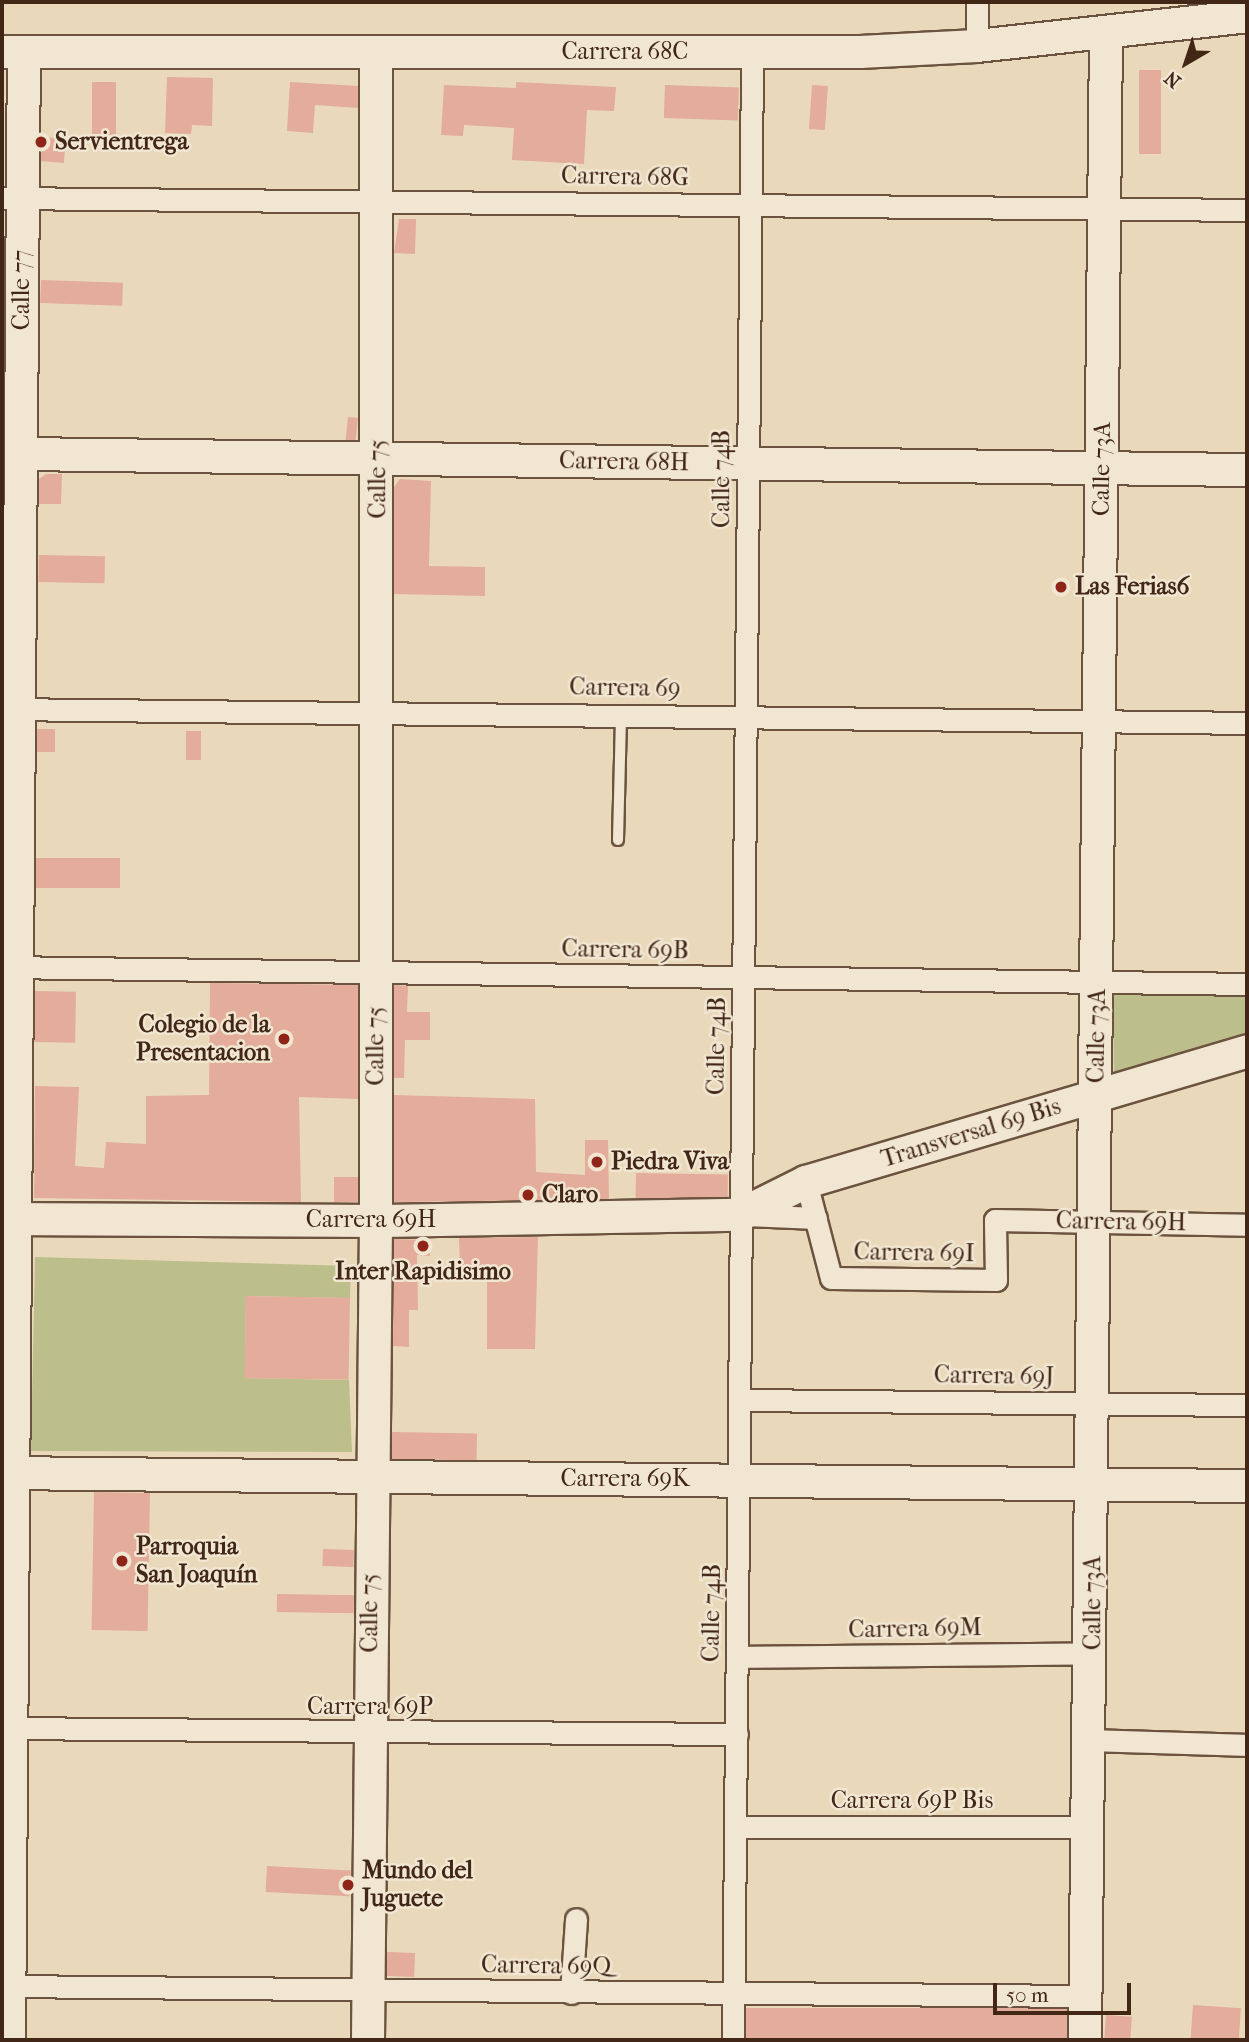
<!DOCTYPE html>
<html>
<head>
<meta charset="utf-8">
<style>
	body { margin:0 }
	#map { position:relative; width:1249px; height:2042px; overflow:hidden; background:#e9d9ba; font-family:"IM FELL French Canon",serif }
	div>[style] { position:absolute }
	.green>* { inset:0; background:#bcbe8c }
	.building>* { inset:0; background:#e3ac9b; transform-origin:0 0 }
	.roads { filter:drop-shadow(2px 0 #6c533f) drop-shadow(-2px 0 #6c533f) drop-shadow(0 2px #6c533f) drop-shadow(0 -2px #6c533f) }
	.lane>* { height:10px; margin:-5px; padding:0 5px; transform-origin:5px; border-radius:5px; background:#f1e6d2 }
	.street>* { height:21px; margin:-10.5px; padding:0 10.5px; transform-origin:10.5px; border-radius:10.5px; background:#f1e6d2 }
	.secondary>* { height:32px; margin:-16px; padding:0 16px; transform-origin:16px; border-radius:16px; background:#f1e6d2 }
	.dots>* { width:19px; height:19px; translate:-50% -50%; box-sizing:border-box; border:4px solid #f1e6d2; border-radius:50% }
	span { translate:-50% -50%; white-space:nowrap; text-align:center; line-height:1.15; -webkit-text-stroke:5px #f1e6d2; paint-order:stroke }
	.street-label { font-size:24px; color:#422616 }
	.poi-label { font-size:24px; color:#422616; font-weight:700 }
	.left { translate:0 -50%; text-align:left }
	.right { translate:-100% -50%; text-align:right }
	.frame { position:absolute; inset:0; border:4px solid #422616; pointer-events:none }
	.north { position:absolute; left:1151px; top:28px; width:70px; height:70px; -webkit-text-stroke:5px #f1e6d2; paint-order:stroke; rotate:219deg; font-size:19px; font-weight:700; line-height:28px; text-align:center; color:#422616 }
	.north::after { content:''; display:block; margin:auto; width:24px; height:32px; background:#422616; clip-path:polygon(50% 0,100% 100%,50% 72%,0 100%) }
	.scale { position:absolute; left:993px; top:1983px; width:138px; height:32px; box-sizing:border-box; border:4px solid #422616; border-top:0; padding-left:9px; font-size:21px; line-height:24px; white-space:nowrap; color:#422616; -webkit-text-stroke:5px #f1e6d2; paint-order:stroke }
</style>
</head>
<body>
<div id="map">
	<div class="green">
		<i style="clip-path:polygon(1113px 989px,1247px 992px,1247px 1032px,1114px 1073px)"></i>
		<i style="clip-path:polygon(35px 1257px,351px 1266px,350px 1298px,246px 1296px,245px 1378px,349px 1380px,352px 1452px,31px 1451px)"></i>
	</div>
	<div class="building">
		<i style="left:1139px;top:70px;width:22px;height:84px"></i>
		<i style="clip-path:polygon(167px 77px,213px 78px,212px 126px,192px 125px,191px 134px,165px 133px)"></i>
		<i style="left:92px;top:82px;width:24px;height:53px"></i>
		<i style="clip-path:polygon(290px 82px,358px 86px,358px 108px,315px 105px,313px 133px,287px 131px)"></i>
		<i style="clip-path:polygon(516px 82px,616px 87px,614px 111px,587px 110px,584px 164px,512px 160px,514px 128px,464px 125px,463px 136px,441px 135px,444px 85px,516px 88px)"></i>
		<i style="left:665px;top:85px;width:74px;height:33px;rotate:2deg"></i>
		<i style="left:812px;top:85px;width:16px;height:44px;rotate:4deg"></i>
		<i style="left:42px;top:137px;width:24px;height:24px;rotate:5deg"></i>
		<i style="clip-path:polygon(399px 219px,416px 219px,415px 254px,394px 253px)"></i>
		<i style="left:41px;top:280px;width:82px;height:23px;rotate:2deg"></i>
		<i style="left:348px;top:417px;width:10px;height:23px;rotate:6deg"></i>
		<i style="clip-path:polygon(46px 474px,62px 474px,61px 504px,39px 504px,39px 479px)"></i>
		<i style="clip-path:polygon(400px 479px,431px 481px,429px 566px,485px 567px,485px 596px,394px 594px,394px 487px)"></i>
		<i style="left:39px;top:555px;width:66px;height:27px;rotate:1deg"></i>
		<i style="left:37px;top:729px;width:18px;height:23px"></i>
		<i style="left:186px;top:731px;width:15px;height:29px"></i>
		<i style="left:120px;top:858px;width:30px;height:84px;rotate:90deg"></i>
		<i style="clip-path:polygon(210px 983px,358px 985px,358px 1099px,299px 1097px,301px 1202px,34px 1198px,35px 1086px,79px 1087px,75px 1166px,104px 1168px,106px 1142px,146px 1144px,146px 1096px,209px 1095px)"></i>
		<i style="clip-path:polygon(394px 985px,408px 986px,407px 1012px,430px 1012px,430px 1040px,405px 1040px,404px 1078px,394px 1078px)"></i>
		<i style="left:35px;top:991px;width:41px;height:51px;rotate:1deg"></i>
		<i style="clip-path:polygon(394px 1095px,535px 1099px,536px 1172px,585px 1175px,585px 1140px,608px 1140px,609px 1199px,394px 1202px)"></i>
		<i style="left:636px;top:1173px;width:92px;height:25px;rotate:1deg"></i>
		<i style="left:334px;top:1177px;width:24px;height:25px"></i>
		<i style="clip-path:polygon(538px 1237px,535px 1349px,487px 1349px,487px 1267px,460px 1267px,459px 1238px)"></i>
		<i style="clip-path:polygon(394px 1239px,430px 1240px,430px 1256px,417px 1255px,418px 1310px,409px 1310px,409px 1347px,393px 1346px)"></i>
		<i style="left:246px;top:1296px;width:104px;height:82px;rotate:1deg"></i>
		<i style="left:392px;top:1432px;width:85px;height:27px;rotate:1deg"></i>
		<i style="left:94px;top:1492px;width:56px;height:138px;rotate:1deg"></i>
		<i style="left:323px;top:1549px;width:31px;height:17px;rotate:2deg"></i>
		<i style="left:277px;top:1594px;width:77px;height:18px;rotate:1deg"></i>
		<i style="left:267px;top:1866px;width:84px;height:26px;rotate:3deg"></i>
		<i style="left:387px;top:1952px;width:28px;height:24px;rotate:2deg"></i>
		<i style="left:1193px;top:2005px;width:48px;height:35px;rotate:4deg"></i>
		<i style="left:746px;top:2008px;width:321px;height:32px"></i>
		<i style="left:1106px;top:2015px;width:26px;height:25px;rotate:4deg"></i>
	</div>
	<div class="roads">
		<div class="lane">
			<i style="left:618px;top:840px;width:126px;rotate:-88.6deg"></i>
		</div>
		<div class="street">
			<i style="left:977px;top:46px;width:44px;rotate:-90deg"></i>
			<i style="left:2px;top:198px;width:1245px;rotate:0.55deg"></i>
			<i style="left:2px;top:709px;width:1245px;rotate:0.64deg"></i>
			<i style="left:3px;top:967px;width:1244px;rotate:0.78deg"></i>
			<i style="left:806px;top:1182px;width:99px;rotate:75.4deg"></i>
			<i style="left:831px;top:1278px;width:165px;rotate:0.7deg"></i>
			<i style="left:996px;top:1280px;width:60px;rotate:-91deg"></i>
			<i style="left:995px;top:1220px;width:252px;rotate:1.1deg"></i>
			<i style="left:746px;top:1215px;width:70px;rotate:2.5deg"></i>
			<i style="left:741px;top:1400px;width:506px;rotate:0.57deg"></i>
			<i style="left:738px;top:1657px;width:355px;rotate:-0.6deg"></i>
			<i style="left:2px;top:1728px;width:735px;rotate:0.47deg"></i>
			<i style="left:1091px;top:1740px;width:156px;rotate:1.8deg"></i>
			<i style="left:736px;top:1827px;width:352px"></i>
			<i style="left:2px;top:1986px;width:1087px;rotate:0.53deg"></i>
			<i style="left:571px;top:1993px;width:74px;rotate:-86.1deg"></i>
			<i style="left:733px;top:2040px;width:1988px;rotate:-89.45deg"></i>
		</div>
		<div class="secondary">
			<i style="left:2px;top:52px;width:858px"></i>
			<i style="left:860px;top:52px;width:117px;rotate:-2.9deg"></i>
			<i style="left:977px;top:46px;width:272px;rotate:-6.3deg"></i>
			<i style="left:21px;top:454px;width:1226px;rotate:0.75deg"></i>
			<i style="left:2px;top:1219px;width:381px;rotate:0.3deg"></i>
			<i style="left:383px;top:1221px;width:357px;rotate:-1deg"></i>
			<i style="left:740px;top:1215px;width:74px;rotate:-26.6deg"></i>
			<i style="left:806px;top:1182px;width:460px;rotate:-16.5deg"></i>
			<i style="left:2px;top:1473px;width:1245px;rotate:0.6deg"></i>
			<i style="left:9px;top:2040px;width:1988px;rotate:-89.57deg"></i>
			<i style="left:368px;top:2040px;width:819px;rotate:-89.44deg"></i>
			<i style="left:376px;top:1221px;width:1169px;rotate:-90deg"></i>
			<i style="left:1085px;top:2040px;width:2008px;rotate:-89.4deg"></i>
		</div>
	</div>
	<div class="dots">
		<i style="left:41px;top:142px;background:#8f2418"></i>
		<i style="left:1061px;top:587px;background:#8f2418"></i>
		<i style="left:284px;top:1039px;background:#8f2418"></i>
		<i style="left:597px;top:1162px;background:#8f2418"></i>
		<i style="left:528px;top:1195px;background:#8f2418"></i>
		<i style="left:423px;top:1246px;background:#8f2418"></i>
		<i style="left:122px;top:1561px;background:#8f2418"></i>
		<i style="left:348px;top:1885px;background:#8f2418"></i>
	</div>
	<div class="street-label">
		<span style="left:625px;top:52px">Carrera 68C</span>
		<span style="left:625px;top:177px;rotate:1deg">Carrera 68G</span>
		<span style="left:22px;top:290px;rotate:-90deg">Calle 77</span>
		<span style="left:624px;top:462px;rotate:1deg">Carrera 68H</span>
		<span style="left:1102px;top:469px;rotate:-89deg">Calle 73A</span>
		<span style="left:378px;top:479px;rotate:-90deg">Calle 75</span>
		<span style="left:722px;top:479px;rotate:-90deg">Calle 74B</span>
		<span style="left:625px;top:688px;rotate:1deg">Carrera 69</span>
		<span style="left:625px;top:950px;rotate:1deg">Carrera 69B</span>
		<span style="left:1097px;top:1036px;rotate:-89deg">Calle 73A</span>
		<span style="left:376px;top:1046px;rotate:-90deg">Calle 75</span>
		<span style="left:717px;top:1046px;rotate:-89deg">Calle 74B</span>
		<span style="left:971px;top:1133px;rotate:-17deg">Transversal 69 Bis</span>
		<span style="left:371px;top:1220px">Carrera 69H</span>
		<span style="left:1121px;top:1222px;rotate:1deg">Carrera 69H</span>
		<span style="left:914px;top:1253px;rotate:1deg">Carrera 69I</span>
		<span style="left:994px;top:1376px;rotate:1deg">Carrera 69J</span>
		<span style="left:625px;top:1479px">Carrera 69K</span>
		<span style="left:1093px;top:1603px;rotate:-90deg">Calle 73A</span>
		<span style="left:370px;top:1613px;rotate:-90deg">Calle 75</span>
		<span style="left:712px;top:1613px;rotate:-89deg">Calle 74B</span>
		<span style="left:915px;top:1629px;rotate:-1deg">Carrera 69M</span>
		<span style="left:370px;top:1707px">Carrera 69P</span>
		<span style="left:912px;top:1801px">Carrera 69P Bis</span>
		<span style="left:546px;top:1966px;rotate:1deg">Carrera 69Q</span>
	</div>
	<div class="poi-label">
		<span class="left" style="left:55px;top:142px">Servientrega</span>
		<span class="left" style="left:1075px;top:587px">Las Ferias6</span>
		<span class="right" style="left:270px;top:1039px">Colegio de la<br>Presentacion</span>
		<span class="left" style="left:611px;top:1162px">Piedra Viva</span>
		<span class="left" style="left:542px;top:1195px">Claro</span>
		<span style="left:423px;top:1272px">Inter Rapidisimo</span>
		<span class="left" style="left:136px;top:1561px">Parroquia<br>San Joaquín</span>
		<span class="left" style="left:362px;top:1885px">Mundo del<br>Juguete</span>
	</div>
	<div class="frame"></div>
	<div class="north">N</div>
	<div class="scale">50 m</div>
</div>
</body>
</html>
